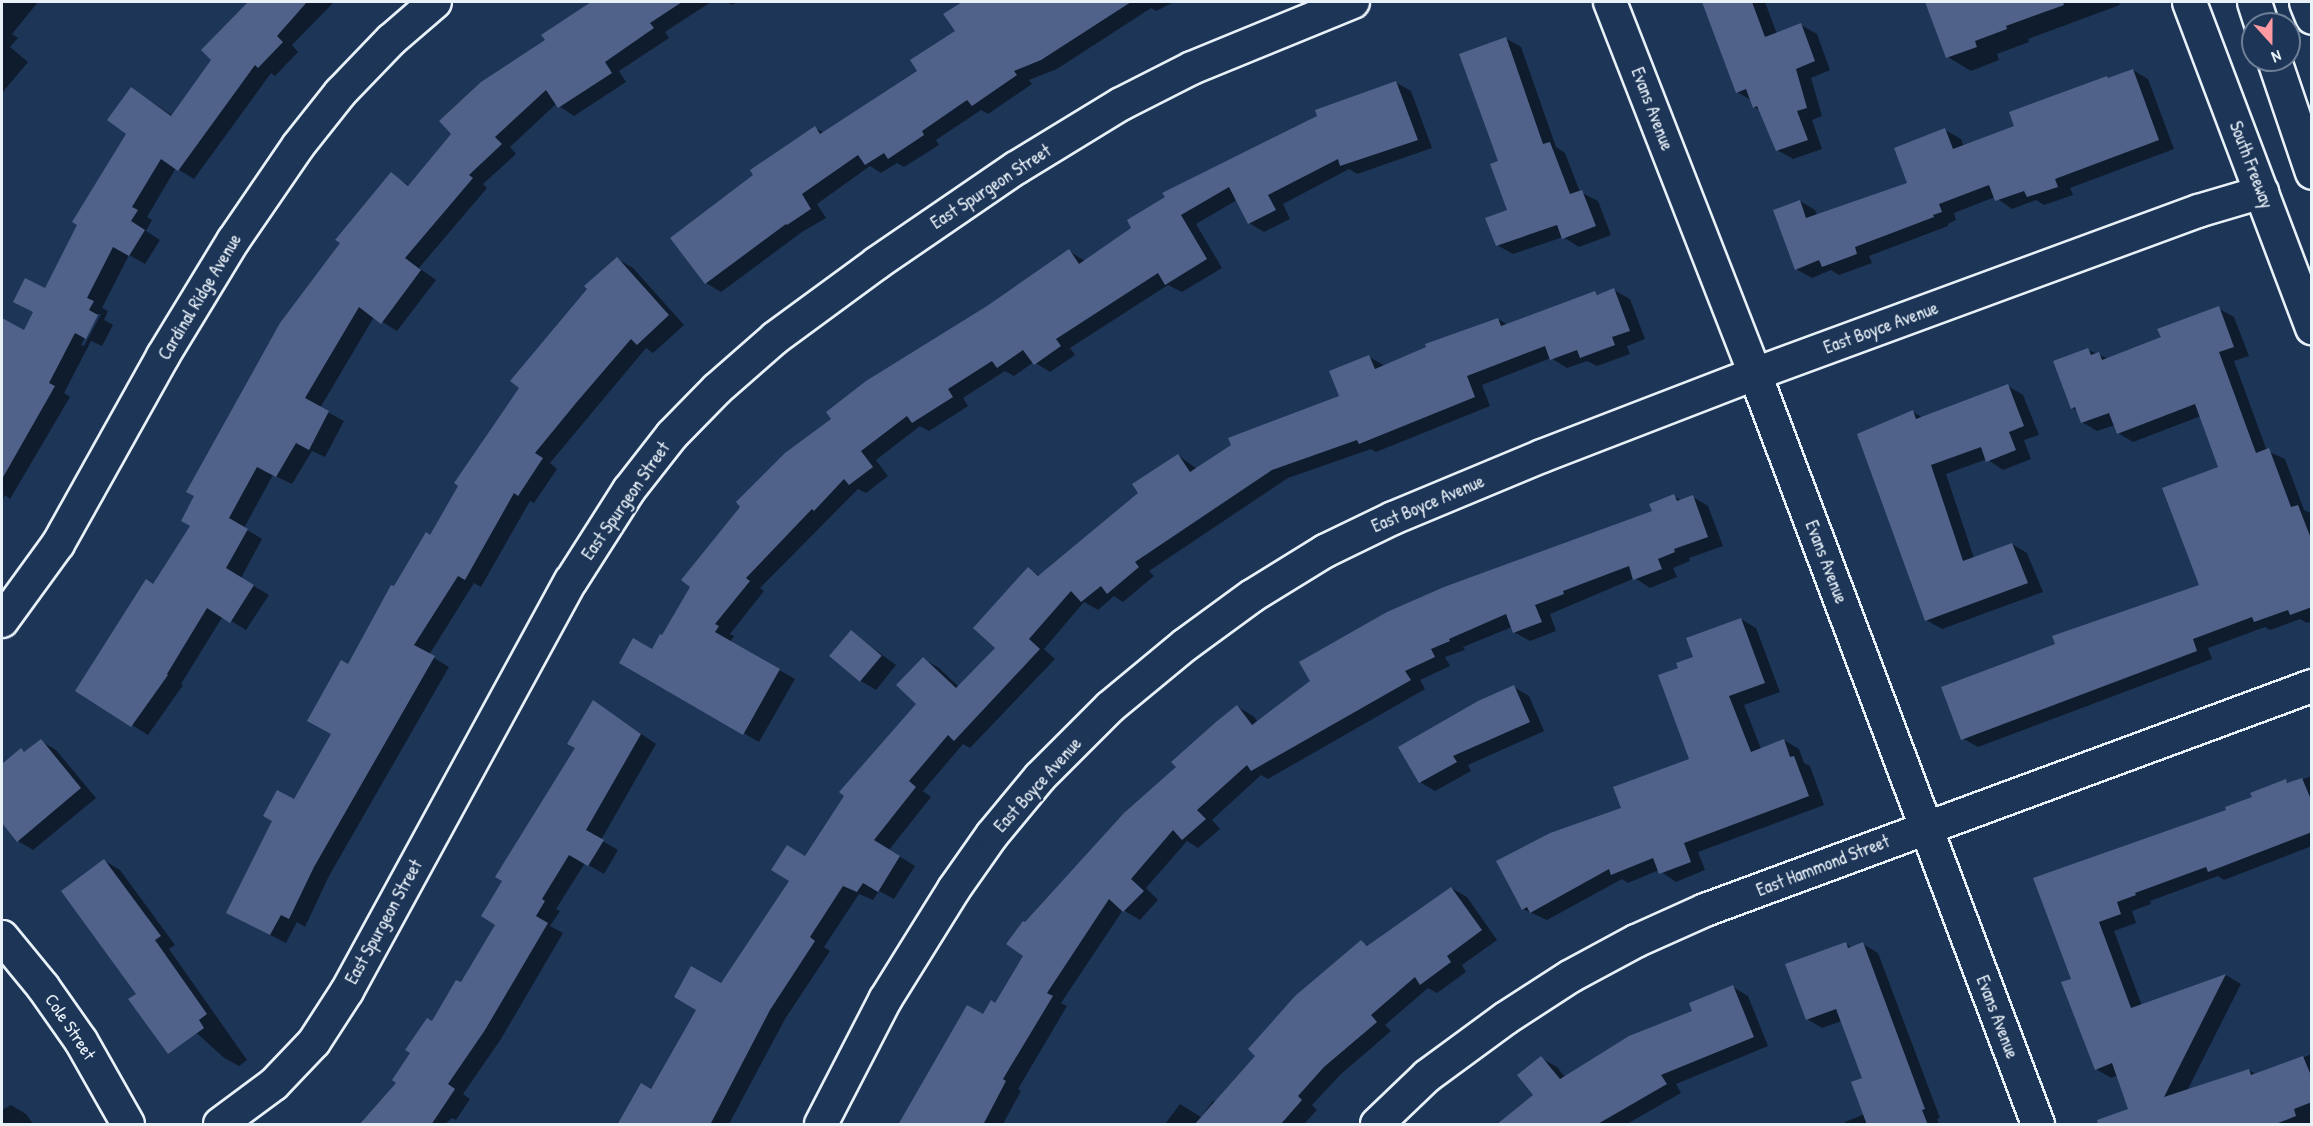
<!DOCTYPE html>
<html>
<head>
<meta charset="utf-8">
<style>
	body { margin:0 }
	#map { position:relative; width:2313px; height:1126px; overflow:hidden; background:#1d3557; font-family:"Patrick Hand",sans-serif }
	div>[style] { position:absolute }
	.shadow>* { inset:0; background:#0007 }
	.building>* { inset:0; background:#506289; transform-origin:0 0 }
	.roads { filter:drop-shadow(2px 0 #e8f1f8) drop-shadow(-2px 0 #e8f1f8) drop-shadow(0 2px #e8f1f8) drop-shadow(0 -2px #e8f1f8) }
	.minor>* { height:32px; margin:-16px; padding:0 16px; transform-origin:16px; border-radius:16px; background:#1d3557 }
	.secondary>* { height:33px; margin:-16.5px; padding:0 16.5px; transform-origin:16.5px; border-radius:16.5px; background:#1d3557 }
	.motorway>* { height:33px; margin:-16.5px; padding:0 16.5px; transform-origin:16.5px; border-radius:16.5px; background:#1d3557 }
	span { translate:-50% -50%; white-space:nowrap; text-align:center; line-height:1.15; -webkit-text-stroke:4.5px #1d3557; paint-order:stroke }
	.street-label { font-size:18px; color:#e8f1f8 }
	.frame { position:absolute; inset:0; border:3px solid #e8f1f8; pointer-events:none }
	.north { position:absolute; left:2241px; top:12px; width:60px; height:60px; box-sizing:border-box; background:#1d3557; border:2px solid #6e8097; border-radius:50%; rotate:159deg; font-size:16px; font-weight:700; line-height:24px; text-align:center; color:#e8f1f8 }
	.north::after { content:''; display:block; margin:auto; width:21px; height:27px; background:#ff9aa2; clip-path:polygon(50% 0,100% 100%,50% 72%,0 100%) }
</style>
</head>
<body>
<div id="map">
	<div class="shadow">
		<i style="clip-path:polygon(2px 2px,38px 2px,12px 34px,18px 38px,10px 47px,28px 62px,2px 93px)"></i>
		<i style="clip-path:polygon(evenodd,250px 2px,334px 2px,292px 45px,298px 52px,275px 76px,271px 73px,194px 179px,176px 168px,147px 217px,152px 220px,146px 231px,160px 240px,145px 264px,129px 255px,102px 308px,108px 311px,104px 320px,113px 325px,102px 346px,91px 341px,64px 393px,70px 397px,10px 499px,5px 495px,2px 501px,2px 320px,24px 332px,128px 133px,132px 89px,173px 116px,213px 60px,203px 50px,250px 2px,97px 314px,101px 314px,84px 346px,81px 345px,97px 314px)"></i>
		<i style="clip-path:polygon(593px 2px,711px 2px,665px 32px,669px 38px,619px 71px,626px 82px,574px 116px,556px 104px,510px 147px,516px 154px,483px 184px,487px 188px,419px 268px,436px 280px,397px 331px,374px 317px,320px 408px,344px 421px,325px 457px,312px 451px,292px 484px,273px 475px,244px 528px,262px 539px,241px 578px,269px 595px,246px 630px,223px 616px,181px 684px,183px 685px,148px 735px,77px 690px,153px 585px,192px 526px,391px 174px,410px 186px,547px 40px,543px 35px)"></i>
		<i style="clip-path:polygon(726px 2px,737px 2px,732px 5px)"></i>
		<i style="clip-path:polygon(964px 2px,980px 7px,989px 2px,1059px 2px,1062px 6px,1070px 2px,1174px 2px,1156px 11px,1151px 8px,1057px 69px,1029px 80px,1032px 84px,988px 114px,981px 110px,936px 140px,939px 145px,904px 167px,897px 163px,881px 173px,870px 166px,817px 204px,826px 218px,802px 232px,721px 292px,706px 283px,815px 128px,824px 133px,919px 72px,957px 31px,945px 14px)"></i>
		<i style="clip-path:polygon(1704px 2px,1765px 2px,1777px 34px,1801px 25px,1817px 34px,1830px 70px,1811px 78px,1822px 116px,1812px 120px,1822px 149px,1793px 159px,1777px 150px,1761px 111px,1754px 107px,1751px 100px,1737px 92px)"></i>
		<i style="clip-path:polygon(1927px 2px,2119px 2px,2120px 5px,2028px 39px,2029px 42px,1997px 54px,1999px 60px,1971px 71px,1948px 57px)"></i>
		<i style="clip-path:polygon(1505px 38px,1521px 47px,1556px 147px,1565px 153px,1580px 192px,1598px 201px,1611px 235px,1579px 247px,1563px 237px,1513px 254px,1497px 245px,1509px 211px,1500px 162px)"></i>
		<i style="clip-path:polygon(2133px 70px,2148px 79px,2174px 149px,2070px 188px,2073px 195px,2044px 205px,2036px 200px,2012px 209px,1995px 197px,1954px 213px,1956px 220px,1948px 224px,1948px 226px,1869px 256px,1872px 263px,1839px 275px,1831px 270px,1812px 278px,1796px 269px,1800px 201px,1815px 210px,1817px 215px,1909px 184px,1945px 130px,1961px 139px,1964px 147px,2016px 127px,2107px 77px,2110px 79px)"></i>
		<i style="clip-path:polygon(1395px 82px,1411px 91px,1432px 148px,1357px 174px,1349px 169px,1283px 204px,1290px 219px,1264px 232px,1249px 223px,1237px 200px,1196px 224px,1222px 268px,1182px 292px,1168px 285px,1070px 348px,1075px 355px,1050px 372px,1034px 362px,1014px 376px,1005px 371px,963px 398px,968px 406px,929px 431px,920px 426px,876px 460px,888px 476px,866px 493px,858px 489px,760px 588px,764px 591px,730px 634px,734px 636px,730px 642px,795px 679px,759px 742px,621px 663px,652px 651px,692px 587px,987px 307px,1069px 251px,1085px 261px)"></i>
		<i style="clip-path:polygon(617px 259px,633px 268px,684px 325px,653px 353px,646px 348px,550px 463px,557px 469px,534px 503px,530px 501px,481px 587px,474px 583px,429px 655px,449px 667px,329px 876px,305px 927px,297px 922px,286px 943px,243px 921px,295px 801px,333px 734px,349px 666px,394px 589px)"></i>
		<i style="clip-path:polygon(1614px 290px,1630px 299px,1645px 339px,1627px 346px,1630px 354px,1597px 366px,1587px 361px,1567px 368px,1551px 358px,1482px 385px,1490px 406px,1376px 452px,1371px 449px,1288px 478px,1149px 571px,1154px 576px,1123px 602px,1114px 596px,1098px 610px,1084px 602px,1044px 649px,1055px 659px,970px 748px,963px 744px,923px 791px,931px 797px,889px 850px,915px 866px,894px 899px,879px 891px,873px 900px,859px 894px,824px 947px,830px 951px,785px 1019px,729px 1124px,627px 1124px,806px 857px,918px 704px,924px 659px,939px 668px,959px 687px,997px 647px,1029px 569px,1040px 576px,1140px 493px,1178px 455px,1197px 469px,1341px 397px,1369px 357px,1385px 366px,1498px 319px,1508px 325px,1595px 293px,1600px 295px)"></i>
		<i style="clip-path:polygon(2218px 308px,2234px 317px,2249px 356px,2234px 361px,2267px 451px,2285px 459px,2304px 510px,2312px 514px,2312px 621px,2307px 623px,2300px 619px,2270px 630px,2265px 627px,2208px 648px,2212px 659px,1978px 747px,1962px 738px,2057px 645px,2201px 586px,2220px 468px,2201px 416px,2133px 442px,2118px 433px,2115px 425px,2097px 431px,2082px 422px,2078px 411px,2072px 408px,2088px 350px,2109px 359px,2163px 338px)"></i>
		<i style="clip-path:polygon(2008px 386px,2023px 395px,2039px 435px,2024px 440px,2031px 459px,2003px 470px,1987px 459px,1946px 474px,1974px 558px,2012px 544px,2027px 553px,2043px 592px,1942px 629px,1926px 620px,1913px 412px,1923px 418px)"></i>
		<i style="clip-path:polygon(1674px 496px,1682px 501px,1693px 497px,1708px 506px,1723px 546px,1689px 558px,1690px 561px,1673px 568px,1677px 577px,1650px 588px,1635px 578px,1550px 614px,1556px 631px,1530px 641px,1514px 632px,1512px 627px,1463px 647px,1465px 650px,1445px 657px,1450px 666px,1420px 680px,1425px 689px,1268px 779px,1261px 775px,1212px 820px,1220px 829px,1198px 848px,1187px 841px,1146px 888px,1158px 900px,1140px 920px,1123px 910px,1061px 1003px,1067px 1006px,1018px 1089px,1021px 1091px,1003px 1124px,910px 1124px,983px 1016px,996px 1005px,1025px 955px,1025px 924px,1238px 707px,1253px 716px,1258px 722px,1654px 512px)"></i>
		<i style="clip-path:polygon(1741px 619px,1756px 628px,1780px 692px,1744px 705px,1761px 749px,1784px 740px,1799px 749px,1804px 763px,1810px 766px,1824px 805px,1698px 852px,1705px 870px,1676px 882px,1659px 870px,1628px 883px,1622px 879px,1547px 920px,1523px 909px,1623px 809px,1691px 760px,1680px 669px)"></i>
		<i style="clip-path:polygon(851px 632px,896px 665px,876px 690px,861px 681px,831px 656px)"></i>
		<i style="clip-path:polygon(1514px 687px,1529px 696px,1544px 731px,1468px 765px,1471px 771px,1435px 791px,1420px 782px)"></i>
		<i style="clip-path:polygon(608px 711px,656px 744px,601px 840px,618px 850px,604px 874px,585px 863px,556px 909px,560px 911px,550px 926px,563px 933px,501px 1039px,463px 1094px,470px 1099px,456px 1120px,452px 1118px,445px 1124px,361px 1124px,398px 1083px,433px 1023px,461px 984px,497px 924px)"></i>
		<i style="clip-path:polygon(41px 741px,56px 750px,96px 798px,33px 850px,18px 841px,2px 821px,2px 766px,21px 750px,26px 753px)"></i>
		<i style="clip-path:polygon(2312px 776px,2312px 846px,2224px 880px,2218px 876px,2150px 901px,2151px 904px,2132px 911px,2136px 923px,2114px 931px,2142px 1006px,2226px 975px,2241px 984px,2187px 1091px,2249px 1070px,2257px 1075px,2312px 1054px,2312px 1124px,2135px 1124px,2118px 1075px,2111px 1078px,2096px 1069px,2073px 979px,2035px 879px,2228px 811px,2286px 781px,2290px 784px)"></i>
		<i style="clip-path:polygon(105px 861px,120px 870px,175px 945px,169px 949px,247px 1060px,239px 1066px,223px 1057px,190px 1027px,138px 994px)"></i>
		<i style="clip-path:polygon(1451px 888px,1467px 897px,1497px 940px,1462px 965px,1466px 972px,1437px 993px,1428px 988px,1385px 1025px,1391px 1031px,1340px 1075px,1312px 1105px,1317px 1110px,1304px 1124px,1165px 1124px,1180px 1104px,1201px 1117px,1213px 1101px,1216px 1102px,1361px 942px,1369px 946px)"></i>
		<i style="clip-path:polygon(1846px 944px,1853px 948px,1863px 944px,1878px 953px,1940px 1118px,1937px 1119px,1939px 1124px,1846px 1124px,1845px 1122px,1865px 1114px,1864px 1079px,1842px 1021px,1822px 1028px,1807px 1019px)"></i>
		<i style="clip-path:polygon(1733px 987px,1748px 996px,1768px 1046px,1676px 1084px,1681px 1093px,1627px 1124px,1502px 1124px,1535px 1095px,1541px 1058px,1557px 1067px,1565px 1077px,1694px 1011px)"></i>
		<i style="clip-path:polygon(11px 1105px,26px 1114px,33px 1124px,2px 1124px,2px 1110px)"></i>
	</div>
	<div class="building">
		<i style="clip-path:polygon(248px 2px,307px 2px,277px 36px,283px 42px,258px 68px,255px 65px,178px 171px,161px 159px,132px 207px,138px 210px,131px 221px,145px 230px,129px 256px,113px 247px,87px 298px,94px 301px,89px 310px,98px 315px,86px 339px,75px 333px,49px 383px,55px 386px,2px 479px,2px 318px,24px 330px,33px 312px,13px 302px,25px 278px,45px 288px,77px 225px,72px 222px,126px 134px,107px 120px,131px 87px,171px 116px,211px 60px,201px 50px)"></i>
		<i style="clip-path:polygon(591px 2px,682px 2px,650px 23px,654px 28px,605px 62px,612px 73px,558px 108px,546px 90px,495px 137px,502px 144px,469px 175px,473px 178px,405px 258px,421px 270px,381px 324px,359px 307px,305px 398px,329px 411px,309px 450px,296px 443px,276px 477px,257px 467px,229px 518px,248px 529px,226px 568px,254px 585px,230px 623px,207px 608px,167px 674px,168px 675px,131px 727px,75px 691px,146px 579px,153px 584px,190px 526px,181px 521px,194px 496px,186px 492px,280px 323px,340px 243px,335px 240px,391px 172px,408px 186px,451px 134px,439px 121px,481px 82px,545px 40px,541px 35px)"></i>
		<i style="clip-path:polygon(962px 2px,1131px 2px,1041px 60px,1014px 71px,1017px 75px,972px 106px,967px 100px,922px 131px,924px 135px,888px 159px,884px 153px,865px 165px,858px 155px,802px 194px,811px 209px,787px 225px,786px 224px,705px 284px,670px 238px,753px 175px,750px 170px,815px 126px,820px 134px,917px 71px,910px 60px,955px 31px,943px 14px)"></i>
		<i style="clip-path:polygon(1702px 2px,1752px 2px,1765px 37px,1801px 23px,1815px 61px,1796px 69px,1807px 108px,1797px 111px,1808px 140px,1776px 151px,1757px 106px,1753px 108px,1746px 89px,1736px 93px)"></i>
		<i style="clip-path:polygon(1925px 2px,2063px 2px,2064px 5px,2006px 26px,2007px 29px,1975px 41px,1977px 47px,1946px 58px)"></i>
		<i style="clip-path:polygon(1506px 37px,1543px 144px,1550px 142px,1570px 194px,1582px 190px,1596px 226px,1562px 239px,1557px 225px,1496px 246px,1485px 218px,1507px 210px,1490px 164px,1498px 161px,1459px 54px)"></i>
		<i style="clip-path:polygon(2133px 69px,2159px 140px,2055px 179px,2058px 187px,2027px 197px,2024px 191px,1995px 201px,1989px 185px,1939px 204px,1942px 212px,1933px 215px,1934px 217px,1855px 247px,1857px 254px,1822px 267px,1819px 260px,1795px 270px,1773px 210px,1800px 200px,1806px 218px,1907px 183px,1894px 148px,1945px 128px,1953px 149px,2014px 126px,2009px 112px,2107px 76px,2108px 78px)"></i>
		<i style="clip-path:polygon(1396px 81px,1418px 140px,1340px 166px,1338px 159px,1268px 195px,1276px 210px,1248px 224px,1229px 187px,1181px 215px,1207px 259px,1165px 285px,1158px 273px,1056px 339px,1061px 346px,1034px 365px,1023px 350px,997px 368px,992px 361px,948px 389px,953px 397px,912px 423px,907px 416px,861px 451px,873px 467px,849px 485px,844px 479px,814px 511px,812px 509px,746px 578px,750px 581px,715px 624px,719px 626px,715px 632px,780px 669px,743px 735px,619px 663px,633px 638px,652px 649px,660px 634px,662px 635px,690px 587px,681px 580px,740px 507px,736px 502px,785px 453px,831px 419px,826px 412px,866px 381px,987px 306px,1069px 249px,1079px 264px,1131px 228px,1127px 220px,1165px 197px,1162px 193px,1317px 116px,1315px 110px)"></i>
		<i style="clip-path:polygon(617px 257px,669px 315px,637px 345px,631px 339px,576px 403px,535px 453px,543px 458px,518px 496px,514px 493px,465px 580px,458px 576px,414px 645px,435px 656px,314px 867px,289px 919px,281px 915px,270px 935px,226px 913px,272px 821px,263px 816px,277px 790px,294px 799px,331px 734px,307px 721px,341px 660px,348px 664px,391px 585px,394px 586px,426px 532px,430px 535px,458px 486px,454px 483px,519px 388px,510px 381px,587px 289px,584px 286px)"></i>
		<i style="clip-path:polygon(1614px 288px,1630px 331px,1612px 337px,1615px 345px,1580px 358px,1577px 350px,1550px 360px,1545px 346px,1467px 376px,1475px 397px,1359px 444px,1357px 440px,1272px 470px,1135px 562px,1139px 567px,1107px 594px,1101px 586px,1081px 602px,1071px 591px,1029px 639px,1040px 649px,954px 741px,948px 735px,909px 781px,916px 787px,874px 840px,900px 856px,878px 892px,863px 883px,857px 892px,843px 886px,810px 937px,815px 941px,770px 1010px,710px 1125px,617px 1125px,641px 1083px,651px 1089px,696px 1010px,674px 997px,691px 966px,721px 983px,789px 881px,771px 870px,787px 845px,805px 856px,844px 796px,839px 792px,916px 704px,896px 685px,923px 657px,956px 688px,995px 648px,973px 628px,1028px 567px,1038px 576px,1138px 493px,1132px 484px,1178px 454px,1190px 472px,1231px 445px,1228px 438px,1339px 396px,1329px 371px,1369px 355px,1375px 369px,1426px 347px,1425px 344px,1498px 318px,1501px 326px,1595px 291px,1597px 295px)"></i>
		<i style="clip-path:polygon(2219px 306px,2234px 347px,2219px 352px,2256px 453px,2269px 448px,2291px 507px,2298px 505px,2312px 541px,2312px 607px,2290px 615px,2288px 610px,2254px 622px,2252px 617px,2193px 639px,2197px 651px,1961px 740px,1941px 687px,2055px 644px,2052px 636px,2199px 585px,2162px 488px,2218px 467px,2195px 404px,2117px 434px,2109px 413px,2081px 423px,2075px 407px,2071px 409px,2053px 361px,2088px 348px,2091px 355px,2099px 352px,2102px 360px,2161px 337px,2157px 329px)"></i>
		<i style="clip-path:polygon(2008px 384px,2024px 426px,2009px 432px,2016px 450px,1986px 462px,1981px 447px,1931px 465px,1963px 561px,2012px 543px,2028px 583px,1925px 621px,1857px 434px,1913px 410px,1916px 419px)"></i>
		<i style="clip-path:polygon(1674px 494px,1677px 501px,1693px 495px,1708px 537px,1674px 549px,1675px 552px,1658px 559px,1662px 569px,1633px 580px,1629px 566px,1563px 591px,1564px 594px,1535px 605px,1542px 622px,1513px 633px,1506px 614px,1449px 639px,1450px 641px,1431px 649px,1435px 657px,1405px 671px,1411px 680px,1251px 771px,1247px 765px,1197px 810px,1206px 819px,1182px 840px,1173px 830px,1131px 879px,1144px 891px,1123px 912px,1109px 899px,1047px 993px,1053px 996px,1003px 1079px,1006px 1081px,983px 1125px,898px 1125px,967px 1005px,983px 1014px,991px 1000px,995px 1003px,1023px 956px,1006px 944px,1023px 921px,1025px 922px,1124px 813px,1176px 767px,1171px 762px,1216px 722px,1237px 705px,1252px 725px,1310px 681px,1299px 662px,1387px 612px,1444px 587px,1652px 511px,1649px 504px)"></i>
		<i style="clip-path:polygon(1741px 618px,1765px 683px,1729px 696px,1751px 752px,1784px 739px,1790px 757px,1794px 756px,1809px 796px,1684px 843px,1691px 862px,1659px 874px,1653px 858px,1611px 875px,1609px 869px,1530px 913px,1527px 907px,1522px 910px,1496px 861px,1550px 833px,1621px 808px,1613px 787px,1689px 759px,1658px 675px,1678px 668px,1676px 663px,1693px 657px,1686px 638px)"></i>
		<i style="left:851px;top:630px;width:40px;height:34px;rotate:40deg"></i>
		<i style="clip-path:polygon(1514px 685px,1530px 722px,1453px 756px,1457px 762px,1419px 783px,1398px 747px,1478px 701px)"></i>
		<i style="clip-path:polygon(593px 700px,641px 734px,586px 830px,604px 840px,588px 866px,569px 855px,542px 899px,545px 901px,536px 916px,548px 923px,485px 1030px,448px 1084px,455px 1089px,431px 1125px,359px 1125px,396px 1083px,392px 1080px,410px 1053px,405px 1050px,427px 1018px,432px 1021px,456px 980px,461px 982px,495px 925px,481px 916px,502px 881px,495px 877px,575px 748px,567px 744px)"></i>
		<i style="clip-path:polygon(41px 739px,81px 788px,17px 842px,2px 823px,2px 764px,21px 748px,24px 752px)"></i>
		<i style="clip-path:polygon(2302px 778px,2312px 802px,2312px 832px,2208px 872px,2206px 867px,2135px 893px,2136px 895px,2117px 902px,2121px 914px,2099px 922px,2131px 1008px,2226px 974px,2164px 1097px,2249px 1069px,2251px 1075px,2303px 1056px,2312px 1078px,2312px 1102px,2294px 1109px,2296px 1116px,2273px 1125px,2098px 1125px,2097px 1120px,2128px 1109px,2112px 1063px,2095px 1070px,2061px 982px,2071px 979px,2033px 878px,2226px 810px,2225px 807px,2252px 797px,2250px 793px,2286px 779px,2287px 783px)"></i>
		<i style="clip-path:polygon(104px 859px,161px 936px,155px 940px,207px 1014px,199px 1020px,204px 1028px,168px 1054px,128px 999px,136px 994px,61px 891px)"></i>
		<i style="clip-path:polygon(1451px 887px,1482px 930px,1447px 956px,1451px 962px,1420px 985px,1415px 977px,1371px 1015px,1377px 1022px,1324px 1067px,1298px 1096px,1302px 1100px,1280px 1125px,1194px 1125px,1255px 1056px,1248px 1049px,1295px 996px,1361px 940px,1367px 946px)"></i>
		<i style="clip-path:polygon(1846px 942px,1848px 948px,1863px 942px,1925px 1109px,1922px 1110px,1928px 1125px,1867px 1125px,1851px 1082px,1862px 1078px,1836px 1009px,1806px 1020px,1785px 964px)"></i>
		<i style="clip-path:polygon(1733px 985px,1754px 1037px,1661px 1075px,1667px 1084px,1596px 1125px,1496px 1125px,1533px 1095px,1517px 1075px,1541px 1056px,1560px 1079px,1629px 1036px,1692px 1011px,1689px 1003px)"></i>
	</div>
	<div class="roads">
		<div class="minor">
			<i style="left:1610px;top:2px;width:399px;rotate:68.7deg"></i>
			<i style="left:1755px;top:374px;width:802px;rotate:69.33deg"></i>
			<i style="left:2px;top:621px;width:95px;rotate:-54deg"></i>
			<i style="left:58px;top:544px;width:215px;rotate:-60.8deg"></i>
			<i style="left:163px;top:356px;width:135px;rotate:-58.7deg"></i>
			<i style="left:233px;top:241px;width:115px;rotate:-55.6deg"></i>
			<i style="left:298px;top:146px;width:68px;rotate:-51.6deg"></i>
			<i style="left:340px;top:93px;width:74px;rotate:-46.1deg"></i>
			<i style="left:391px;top:40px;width:58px;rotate:-40.8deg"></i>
			<i style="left:2px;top:937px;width:65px;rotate:50.6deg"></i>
			<i style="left:43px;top:987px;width:66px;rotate:54.9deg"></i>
			<i style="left:81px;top:1041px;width:95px;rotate:60.5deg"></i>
			<i style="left:220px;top:1124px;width:67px;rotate:-36.5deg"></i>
			<i style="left:274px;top:1084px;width:58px;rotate:-46.4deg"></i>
			<i style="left:314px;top:1042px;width:61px;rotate:-57.1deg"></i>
			<i style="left:347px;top:991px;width:467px;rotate:-61.4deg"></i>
			<i style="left:571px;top:581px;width:108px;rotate:-57.5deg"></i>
			<i style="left:629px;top:490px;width:70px;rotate:-52deg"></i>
			<i style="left:672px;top:435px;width:64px;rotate:-45.6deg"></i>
			<i style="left:717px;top:389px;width:77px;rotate:-41.3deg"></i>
			<i style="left:775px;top:338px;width:127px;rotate:-36.3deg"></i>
			<i style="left:877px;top:263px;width:168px;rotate:-34.4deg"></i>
			<i style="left:1016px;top:168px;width:123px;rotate:-31.4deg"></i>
			<i style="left:1121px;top:104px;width:80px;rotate:-26.9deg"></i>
			<i style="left:1192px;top:68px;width:174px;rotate:-22.3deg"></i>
			<i style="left:821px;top:1124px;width:140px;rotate:-62.7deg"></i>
			<i style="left:885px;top:1000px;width:131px;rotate:-58.1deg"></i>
			<i style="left:954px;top:889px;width:66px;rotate:-54.9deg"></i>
			<i style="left:992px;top:835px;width:75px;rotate:-50.4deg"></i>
			<i style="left:1040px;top:777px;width:99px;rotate:-45deg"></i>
			<i style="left:1110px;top:707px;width:97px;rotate:-39.6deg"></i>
			<i style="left:1185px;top:645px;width:83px;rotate:-36.2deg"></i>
			<i style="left:1252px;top:596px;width:86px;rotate:-31.7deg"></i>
			<i style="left:1325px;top:551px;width:76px;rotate:-25.9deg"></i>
			<i style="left:1393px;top:518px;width:161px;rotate:-22.6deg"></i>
			<i style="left:1542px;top:456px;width:228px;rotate:-21.1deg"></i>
			<i style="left:1755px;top:374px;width:472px;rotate:-20.2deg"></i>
			<i style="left:2198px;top:211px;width:67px;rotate:-16.5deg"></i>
			<i style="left:1377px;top:1124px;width:69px;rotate:-43.8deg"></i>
			<i style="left:1427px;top:1076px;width:98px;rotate:-36.3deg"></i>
			<i style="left:1506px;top:1018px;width:77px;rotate:-32.9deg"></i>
			<i style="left:1571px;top:976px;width:74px;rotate:-28.3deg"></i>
			<i style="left:1636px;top:941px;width:76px;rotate:-24.2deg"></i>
			<i style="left:1705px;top:910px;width:647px;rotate:-20.26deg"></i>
		</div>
		<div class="secondary">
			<i style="left:2189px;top:2px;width:348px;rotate:69.3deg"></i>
		</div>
		<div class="motorway">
			<i style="left:2254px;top:2px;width:23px;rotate:72deg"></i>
			<i style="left:2306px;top:2px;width:16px;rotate:68deg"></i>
			<i style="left:2274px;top:60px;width:118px;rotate:71.3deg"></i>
		</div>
	</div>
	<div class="street-label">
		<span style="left:1652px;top:109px;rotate:69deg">Evans Avenue</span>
		<span style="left:2251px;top:165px;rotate:69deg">South Freeway</span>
		<span style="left:991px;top:187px;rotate:-33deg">East Spurgeon Street</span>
		<span style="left:200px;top:297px;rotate:-59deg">Cardinal Ridge Avenue</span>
		<span style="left:1881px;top:328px;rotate:-20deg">East Boyce Avenue</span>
		<span style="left:626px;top:501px;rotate:-55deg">East Spurgeon Street</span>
		<span style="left:1428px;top:504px;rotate:-23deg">East Boyce Avenue</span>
		<span style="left:1826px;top:562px;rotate:69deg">Evans Avenue</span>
		<span style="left:1038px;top:785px;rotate:-48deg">East Boyce Avenue</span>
		<span style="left:1823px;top:866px;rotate:-21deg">East Hammond Street</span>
		<span style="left:384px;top:922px;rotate:-61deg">East Spurgeon Street</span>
		<span style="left:1997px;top:1017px;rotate:69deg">Evans Avenue</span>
		<span style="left:70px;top:1027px;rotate:56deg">Cole Street</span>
	</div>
	<div class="frame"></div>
	<div class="north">N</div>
</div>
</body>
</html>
